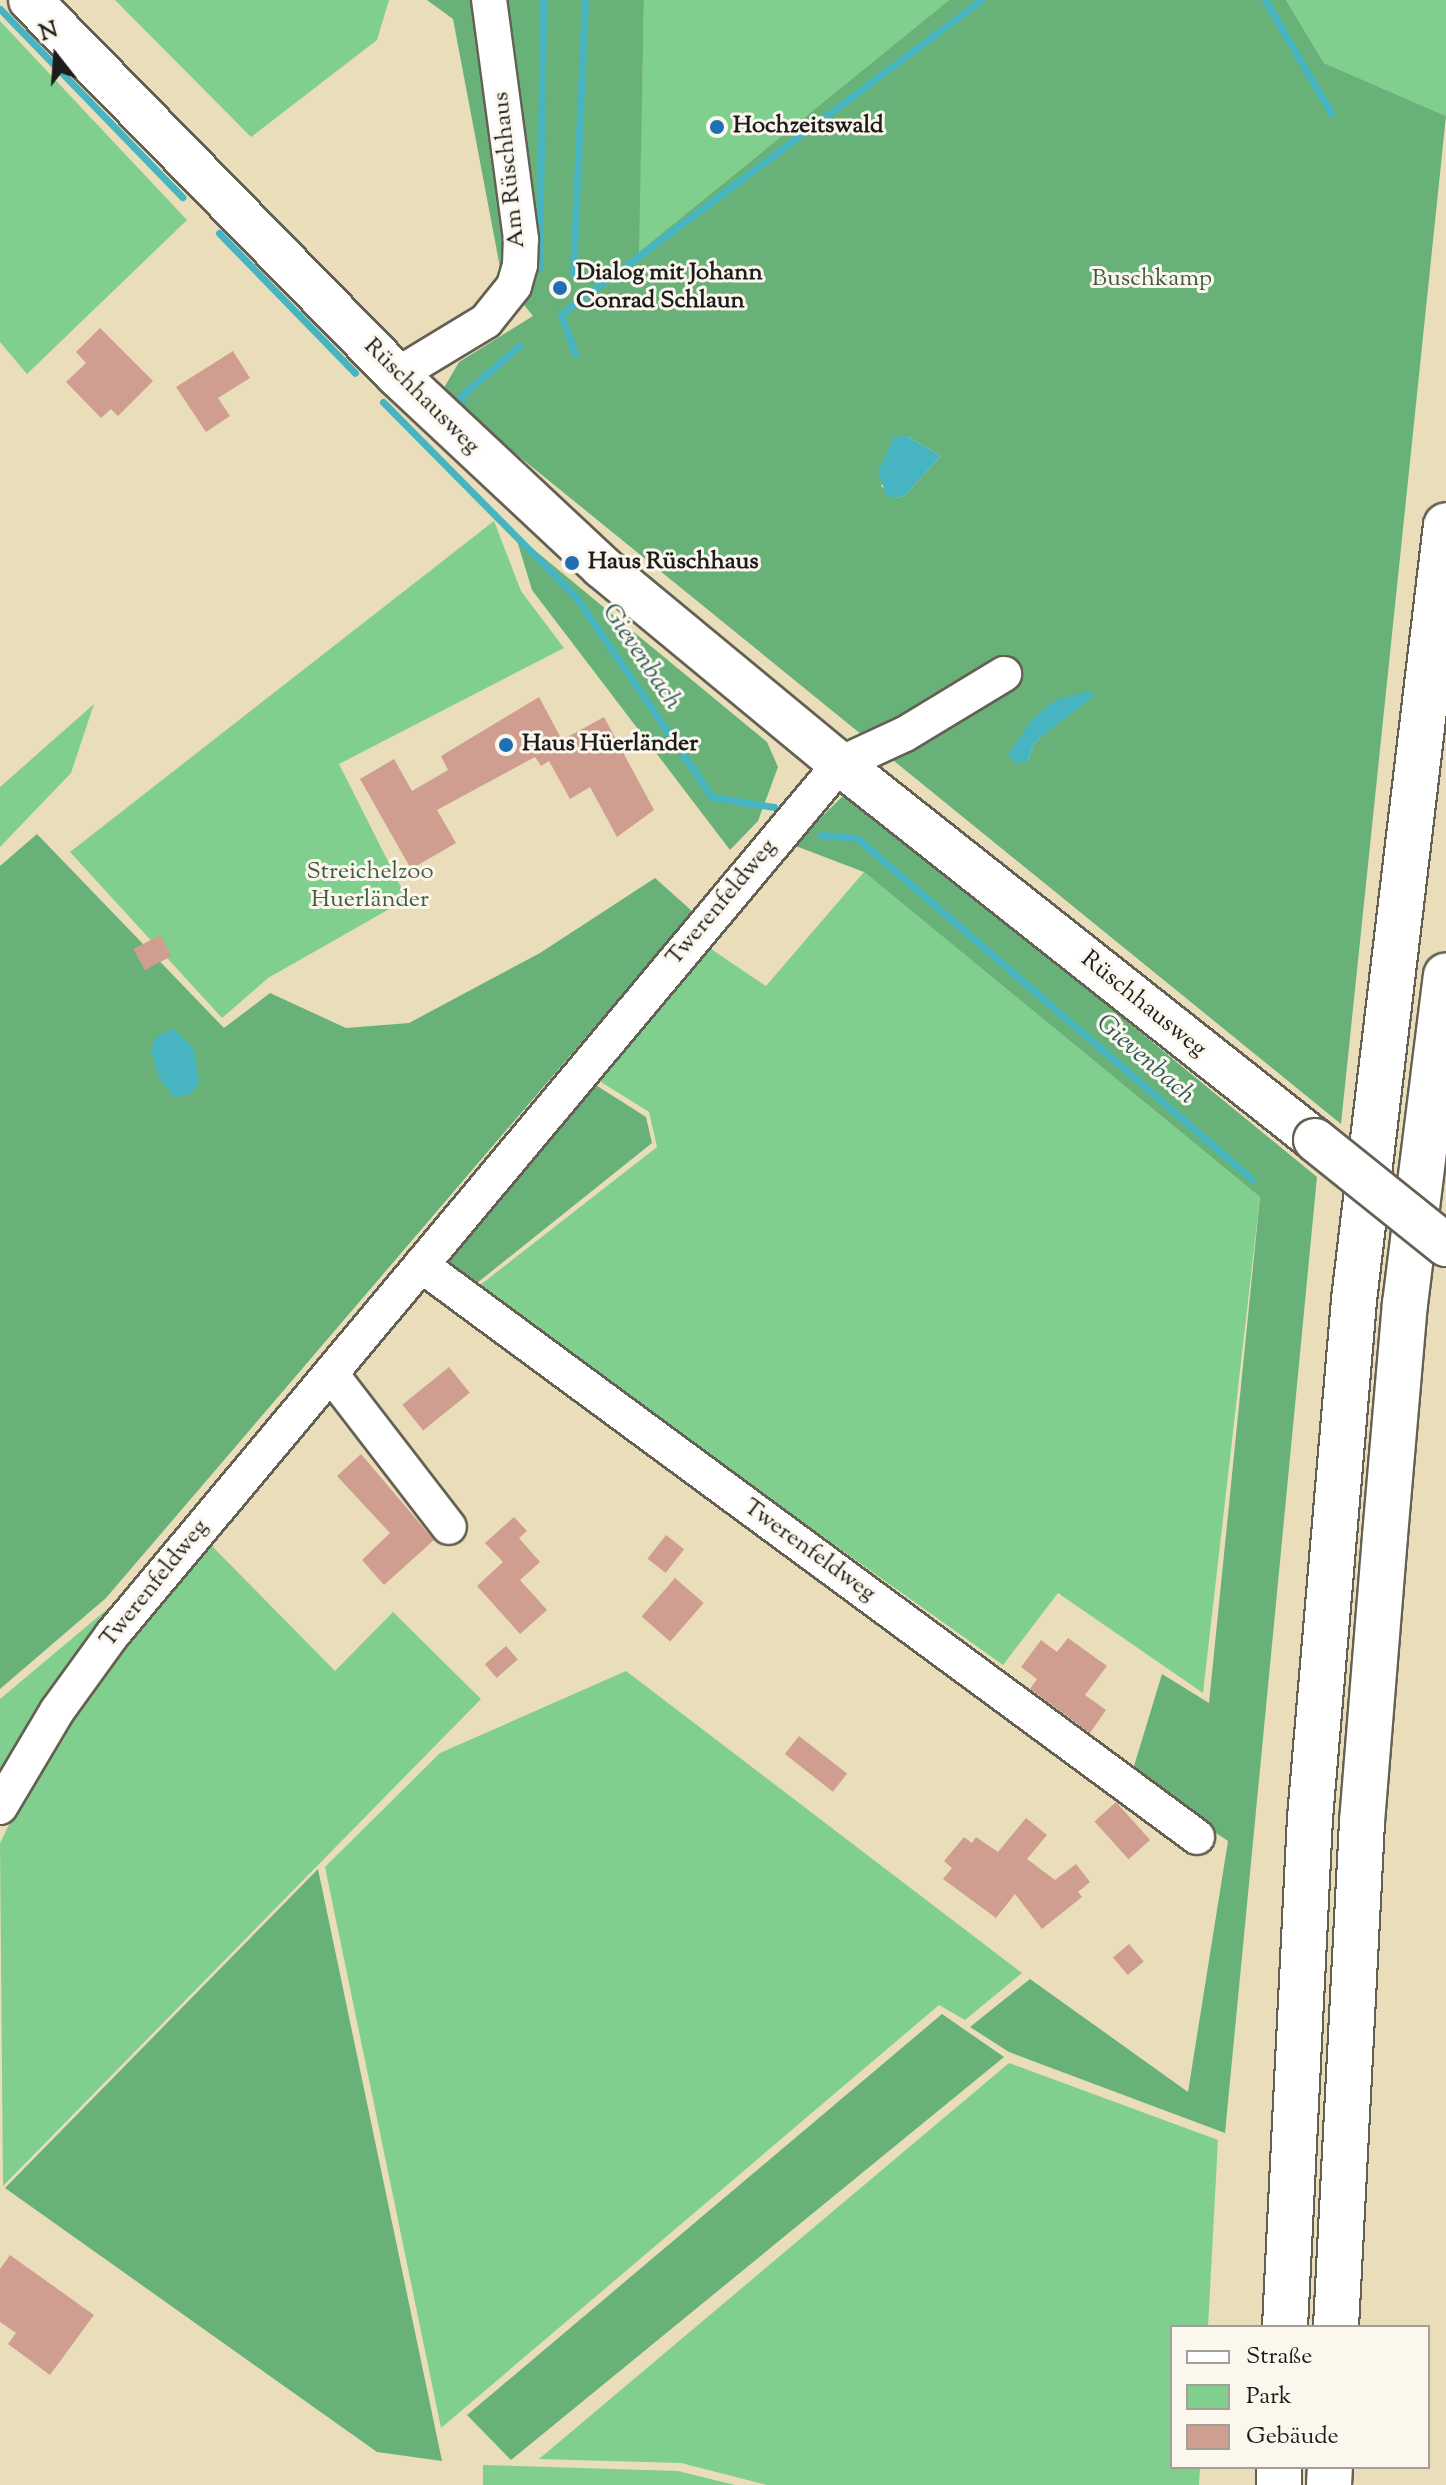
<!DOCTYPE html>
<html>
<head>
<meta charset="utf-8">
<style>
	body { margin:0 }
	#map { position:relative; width:1446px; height:2485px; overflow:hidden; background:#e9deb9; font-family:"Sorts Mill Goudy",serif }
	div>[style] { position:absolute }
	.green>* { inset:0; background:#80cf8f }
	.forest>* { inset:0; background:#68b27a }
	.water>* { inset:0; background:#47b5c1 }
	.stream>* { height:7px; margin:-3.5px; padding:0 3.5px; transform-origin:3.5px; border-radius:3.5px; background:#47b5c1 }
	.building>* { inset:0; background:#d09e90; transform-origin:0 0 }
	.roads { filter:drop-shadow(2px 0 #646053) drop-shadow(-2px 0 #646053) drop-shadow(0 2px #646053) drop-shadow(0 -2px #646053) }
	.minor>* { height:34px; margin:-17px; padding:0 17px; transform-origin:17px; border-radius:17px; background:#fff }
	.major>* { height:42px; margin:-21px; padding:0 21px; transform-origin:21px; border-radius:21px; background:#fff }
	.highway>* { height:44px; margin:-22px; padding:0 22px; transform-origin:22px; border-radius:22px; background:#fff }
	.bridges { filter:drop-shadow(2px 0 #646053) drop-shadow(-2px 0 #646053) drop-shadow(0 2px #646053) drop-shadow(0 -2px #646053) }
	.major-bridge>* { height:42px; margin:-21px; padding:0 21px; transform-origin:21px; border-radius:21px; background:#fff }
	.dots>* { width:22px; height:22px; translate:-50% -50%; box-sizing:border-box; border:4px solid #fbf7ec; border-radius:50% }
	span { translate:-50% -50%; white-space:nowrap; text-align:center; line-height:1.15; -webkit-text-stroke:6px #fbf7ec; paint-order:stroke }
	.poi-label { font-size:24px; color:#1c1c1c; font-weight:700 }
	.left { translate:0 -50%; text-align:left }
	.street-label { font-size:24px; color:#1c1c1c }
	.park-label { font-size:24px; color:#3f5b44 }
	.water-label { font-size:26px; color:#2d595e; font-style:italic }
	.legend { position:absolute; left:1170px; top:2325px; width:260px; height:144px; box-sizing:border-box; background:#fbf7ec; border:2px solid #a29f99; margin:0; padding:10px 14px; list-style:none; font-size:24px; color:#1c1c1c }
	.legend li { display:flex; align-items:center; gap:16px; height:40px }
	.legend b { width:40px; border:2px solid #a29f99 }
	.north { position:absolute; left:16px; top:16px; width:80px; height:80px; -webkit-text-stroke:6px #fbf7ec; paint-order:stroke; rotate:343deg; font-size:22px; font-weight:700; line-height:32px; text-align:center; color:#1c1c1c }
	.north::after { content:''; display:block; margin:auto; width:28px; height:36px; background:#1c1c1c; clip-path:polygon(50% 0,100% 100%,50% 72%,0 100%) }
</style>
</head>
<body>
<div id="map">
	<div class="green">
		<i style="clip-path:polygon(115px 0,389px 0,377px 40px,251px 137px)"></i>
		<i style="clip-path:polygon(644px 0,949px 0,638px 253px)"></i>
		<i style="clip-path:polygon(1286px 0,1446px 0,1446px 116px,1324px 63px)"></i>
		<i style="clip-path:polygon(0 21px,187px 220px,27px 374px,0 342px)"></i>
		<i style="clip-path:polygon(494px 521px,521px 591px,564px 648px,339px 764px,407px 899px,268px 978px,222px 1018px,70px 852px)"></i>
		<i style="clip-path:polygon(94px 704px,71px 773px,0 847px,0 787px)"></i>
		<i style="clip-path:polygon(864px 872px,1260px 1197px,1203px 1693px,1058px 1593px,1003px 1665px,475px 1289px,657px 1147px,649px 1112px,593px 1077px,708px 947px,766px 986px)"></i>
		<i style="clip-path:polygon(209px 1543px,335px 1671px,393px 1612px,481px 1699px,3px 2186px,0 1843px,66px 1709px)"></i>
		<i style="clip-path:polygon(112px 1605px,40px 1704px,0 1778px,0 1699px)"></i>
		<i style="clip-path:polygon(626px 1671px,1022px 1973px,965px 2020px,939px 2005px,441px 2428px,325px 1867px,440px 1753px)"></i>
		<i style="clip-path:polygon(1009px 2063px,1218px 2140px,1208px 2327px,1172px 2327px,1172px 2467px,1200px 2467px,1199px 2485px,767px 2485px,681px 2463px,539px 2459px)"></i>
		<i style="clip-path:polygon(483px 2465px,678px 2471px,735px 2485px,483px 2485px)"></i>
	</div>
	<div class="forest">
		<i style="clip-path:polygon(evenodd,427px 0,644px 0,639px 252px,949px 0,1286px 0,1324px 63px,1446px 116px,1341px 1124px,441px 393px,459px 362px,533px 316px,502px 278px,453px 19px,427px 0,907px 436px,941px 456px,904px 496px,895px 498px,881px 486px,907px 436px,427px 0,1089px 691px,1093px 696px,1035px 742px,1027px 762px,1008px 755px,1089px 691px)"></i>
		<i style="clip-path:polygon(515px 534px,767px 742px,778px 767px,758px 821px,730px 850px,532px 590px)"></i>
		<i style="clip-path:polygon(847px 792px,1317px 1177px,1225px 2133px,1009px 2052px,970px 2027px,1030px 1979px,1188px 2092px,1228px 1841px,1131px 1776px,1162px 1674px,1209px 1703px,1260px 1197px,864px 872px,793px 845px)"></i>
		<i style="clip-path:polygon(37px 834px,224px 1028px,270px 993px,346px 1028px,409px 1023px,540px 953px,655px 878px,693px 912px,106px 1598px,0 1689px,0 866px)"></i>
		<i style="clip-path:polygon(591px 1082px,646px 1117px,652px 1143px,472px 1287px,431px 1258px)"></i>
		<i style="clip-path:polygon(318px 1869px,442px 2461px,377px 2452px,5px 2188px)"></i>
		<i style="clip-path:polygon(942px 2014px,1004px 2057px,511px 2460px,467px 2415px)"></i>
	</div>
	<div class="water">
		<i style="clip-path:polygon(907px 436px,941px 456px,904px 496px,895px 498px,886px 495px,878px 472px,894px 437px)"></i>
		<i style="clip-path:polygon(1089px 691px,1094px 696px,1035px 742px,1027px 762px,1015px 763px,1008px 755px,1033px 718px,1056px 700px)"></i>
		<i style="clip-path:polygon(174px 1029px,194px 1050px,199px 1083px,190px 1094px,174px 1097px,159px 1078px,151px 1050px,156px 1037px)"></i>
	</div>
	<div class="stream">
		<i style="left:1265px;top:0;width:131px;rotate:59.7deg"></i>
		<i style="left:0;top:9px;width:262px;rotate:45.9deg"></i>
		<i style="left:219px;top:233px;width:195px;rotate:45.8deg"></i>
		<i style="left:539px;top:269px;width:269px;rotate:-89.1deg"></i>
		<i style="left:573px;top:274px;width:274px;rotate:-87.5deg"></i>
		<i style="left:575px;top:354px;width:42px;rotate:-109.3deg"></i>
		<i style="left:561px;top:314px;width:524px;rotate:-36.78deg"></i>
		<i style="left:383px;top:402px;width:274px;rotate:45.3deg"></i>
		<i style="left:576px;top:597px;width:242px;rotate:55.8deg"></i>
		<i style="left:712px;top:797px;width:63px;rotate:9.2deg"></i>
		<i style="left:461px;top:413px;width:17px;rotate:-90deg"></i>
		<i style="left:461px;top:396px;width:77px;rotate:-40.8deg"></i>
		<i style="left:821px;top:835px;width:36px;rotate:5deg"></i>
		<i style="left:857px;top:838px;width:522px;rotate:40.8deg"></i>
	</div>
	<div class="building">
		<i style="clip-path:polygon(100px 328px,153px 381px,118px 416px,111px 409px,101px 418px,66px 382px,86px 363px,76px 352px)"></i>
		<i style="clip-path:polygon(233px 351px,250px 378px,218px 398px,230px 416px,206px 432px,176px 387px)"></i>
		<i style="clip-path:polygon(539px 697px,562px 740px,604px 717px,654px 810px,617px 837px,590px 787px,570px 799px,549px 761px,541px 766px,535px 757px,437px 810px,456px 843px,411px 869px,360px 779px,394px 759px,412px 791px,448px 770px,441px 756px)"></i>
		<i style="left:160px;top:935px;width:24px;height:30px;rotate:62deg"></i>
		<i style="left:449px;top:1367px;width:33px;height:60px;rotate:51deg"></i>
		<i style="clip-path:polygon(361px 1454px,434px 1540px,384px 1585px,362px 1560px,390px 1533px,337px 1476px)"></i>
		<i style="clip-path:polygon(514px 1517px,527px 1531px,519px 1538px,540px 1562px,520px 1580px,547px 1610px,520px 1634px,477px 1586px,503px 1562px,485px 1543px)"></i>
		<i style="left:666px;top:1535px;width:23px;height:30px;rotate:38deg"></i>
		<i style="left:675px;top:1578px;width:38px;height:51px;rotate:41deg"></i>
		<i style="clip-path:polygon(1068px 1638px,1107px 1666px,1085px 1695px,1106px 1710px,1090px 1733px,1030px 1689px,1037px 1679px,1021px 1667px,1041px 1640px,1057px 1652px)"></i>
		<i style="left:506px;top:1646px;width:18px;height:28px;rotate:49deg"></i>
		<i style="left:799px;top:1736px;width:61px;height:23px;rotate:38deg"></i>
		<i style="left:1116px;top:1802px;width:51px;height:29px;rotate:48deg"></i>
		<i style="clip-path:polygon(1026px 1818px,1047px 1835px,1027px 1859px,1055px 1880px,1076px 1864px,1090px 1882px,1078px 1892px,1082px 1897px,1042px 1929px,1015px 1894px,996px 1918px,943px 1879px,952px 1868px,944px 1861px,964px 1837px,972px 1843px,976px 1837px,998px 1852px)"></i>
		<i style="left:1129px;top:1944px;width:23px;height:21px;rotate:50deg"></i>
		<i style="clip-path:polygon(10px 2255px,94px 2315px,50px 2375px,8px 2344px,16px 2333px,0 2322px,0 2269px)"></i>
	</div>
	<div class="roads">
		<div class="minor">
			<i style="left:397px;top:375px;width:104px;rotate:-31.2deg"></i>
			<i style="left:486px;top:321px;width:45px;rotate:-51.3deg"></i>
			<i style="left:514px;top:286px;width:22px;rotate:-74deg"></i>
			<i style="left:520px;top:265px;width:26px;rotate:-88deg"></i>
			<i style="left:521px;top:239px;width:241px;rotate:-97.6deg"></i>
			<i style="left:421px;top:1265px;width:964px;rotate:36.39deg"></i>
			<i style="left:331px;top:1374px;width:193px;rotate:52.4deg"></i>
			<i style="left:0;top:1807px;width:112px;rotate:-59.3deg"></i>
			<i style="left:57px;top:1711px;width:94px;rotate:-54.1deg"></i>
			<i style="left:112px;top:1635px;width:1135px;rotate:-50.11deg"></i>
			<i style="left:840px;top:764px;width:72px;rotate:-24.8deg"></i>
			<i style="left:905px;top:734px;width:116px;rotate:-31.2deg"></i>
		</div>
		<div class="major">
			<i style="left:30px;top:0;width:525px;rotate:45.62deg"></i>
			<i style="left:397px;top:375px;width:281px;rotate:43.1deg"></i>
			<i style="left:602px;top:567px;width:309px;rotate:39.6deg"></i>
			<i style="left:840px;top:764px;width:606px;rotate:38.36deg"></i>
		</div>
		<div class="highway">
			<i style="left:1285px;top:2327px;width:510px;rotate:-87.19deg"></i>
			<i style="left:1310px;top:1818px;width:520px;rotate:-85.14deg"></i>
			<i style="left:1354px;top:1300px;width:780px;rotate:-83.23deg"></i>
			<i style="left:1336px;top:2327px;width:506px;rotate:-87.05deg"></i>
			<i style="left:1362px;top:1822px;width:287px;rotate:-85.4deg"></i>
			<i style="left:1385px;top:1536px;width:233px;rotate:-85.1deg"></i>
			<i style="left:1405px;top:1304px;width:331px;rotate:-82.9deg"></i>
			<i style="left:1279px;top:2485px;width:18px;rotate:-90deg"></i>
			<i style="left:1329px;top:2485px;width:18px;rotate:-87deg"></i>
		</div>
	</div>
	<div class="bridges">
		<div class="major-bridge">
			<i style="left:1315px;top:1140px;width:168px;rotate:38.7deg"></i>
		</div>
	</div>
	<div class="dots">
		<i style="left:717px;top:127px;background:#1f6fb2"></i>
		<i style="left:560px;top:288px;background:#1f6fb2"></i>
		<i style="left:572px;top:563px;background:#1f6fb2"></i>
		<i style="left:506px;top:745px;background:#1f6fb2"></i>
	</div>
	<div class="poi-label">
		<span class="left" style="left:733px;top:127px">Hochzeitswald</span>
		<span class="left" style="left:576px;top:288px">Dialog mit Johann<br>Conrad Schlaun</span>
		<span class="left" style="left:588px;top:563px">Haus Rüschhaus</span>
		<span class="left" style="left:522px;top:745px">Haus Hüerländer</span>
	</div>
	<div class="street-label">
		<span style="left:510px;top:170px;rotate:-96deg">Am Rüschhaus</span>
		<span style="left:421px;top:397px;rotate:45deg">Rüschhausweg</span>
		<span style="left:722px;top:903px;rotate:-50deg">Twerenfeldweg</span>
		<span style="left:1143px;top:1005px;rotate:39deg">Rüschhausweg</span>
		<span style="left:809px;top:1551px;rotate:36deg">Twerenfeldweg</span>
		<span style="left:155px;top:1584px;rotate:-51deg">Twerenfeldweg</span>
	</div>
	<div class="park-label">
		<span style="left:1152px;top:280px">Buschkamp</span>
		<span style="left:370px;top:887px">Streichelzoo<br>Huerländer</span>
	</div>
	<div class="water-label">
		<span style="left:641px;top:657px;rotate:56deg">Gievenbach</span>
		<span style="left:1145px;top:1060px;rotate:41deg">Gievenbach</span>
	</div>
	<ul class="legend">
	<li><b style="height:10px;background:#fff"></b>Straße</li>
	<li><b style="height:22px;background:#80cf8f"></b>Park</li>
	<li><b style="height:22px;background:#d09e90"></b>Gebäude</li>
	</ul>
	<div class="north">N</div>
</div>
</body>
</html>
